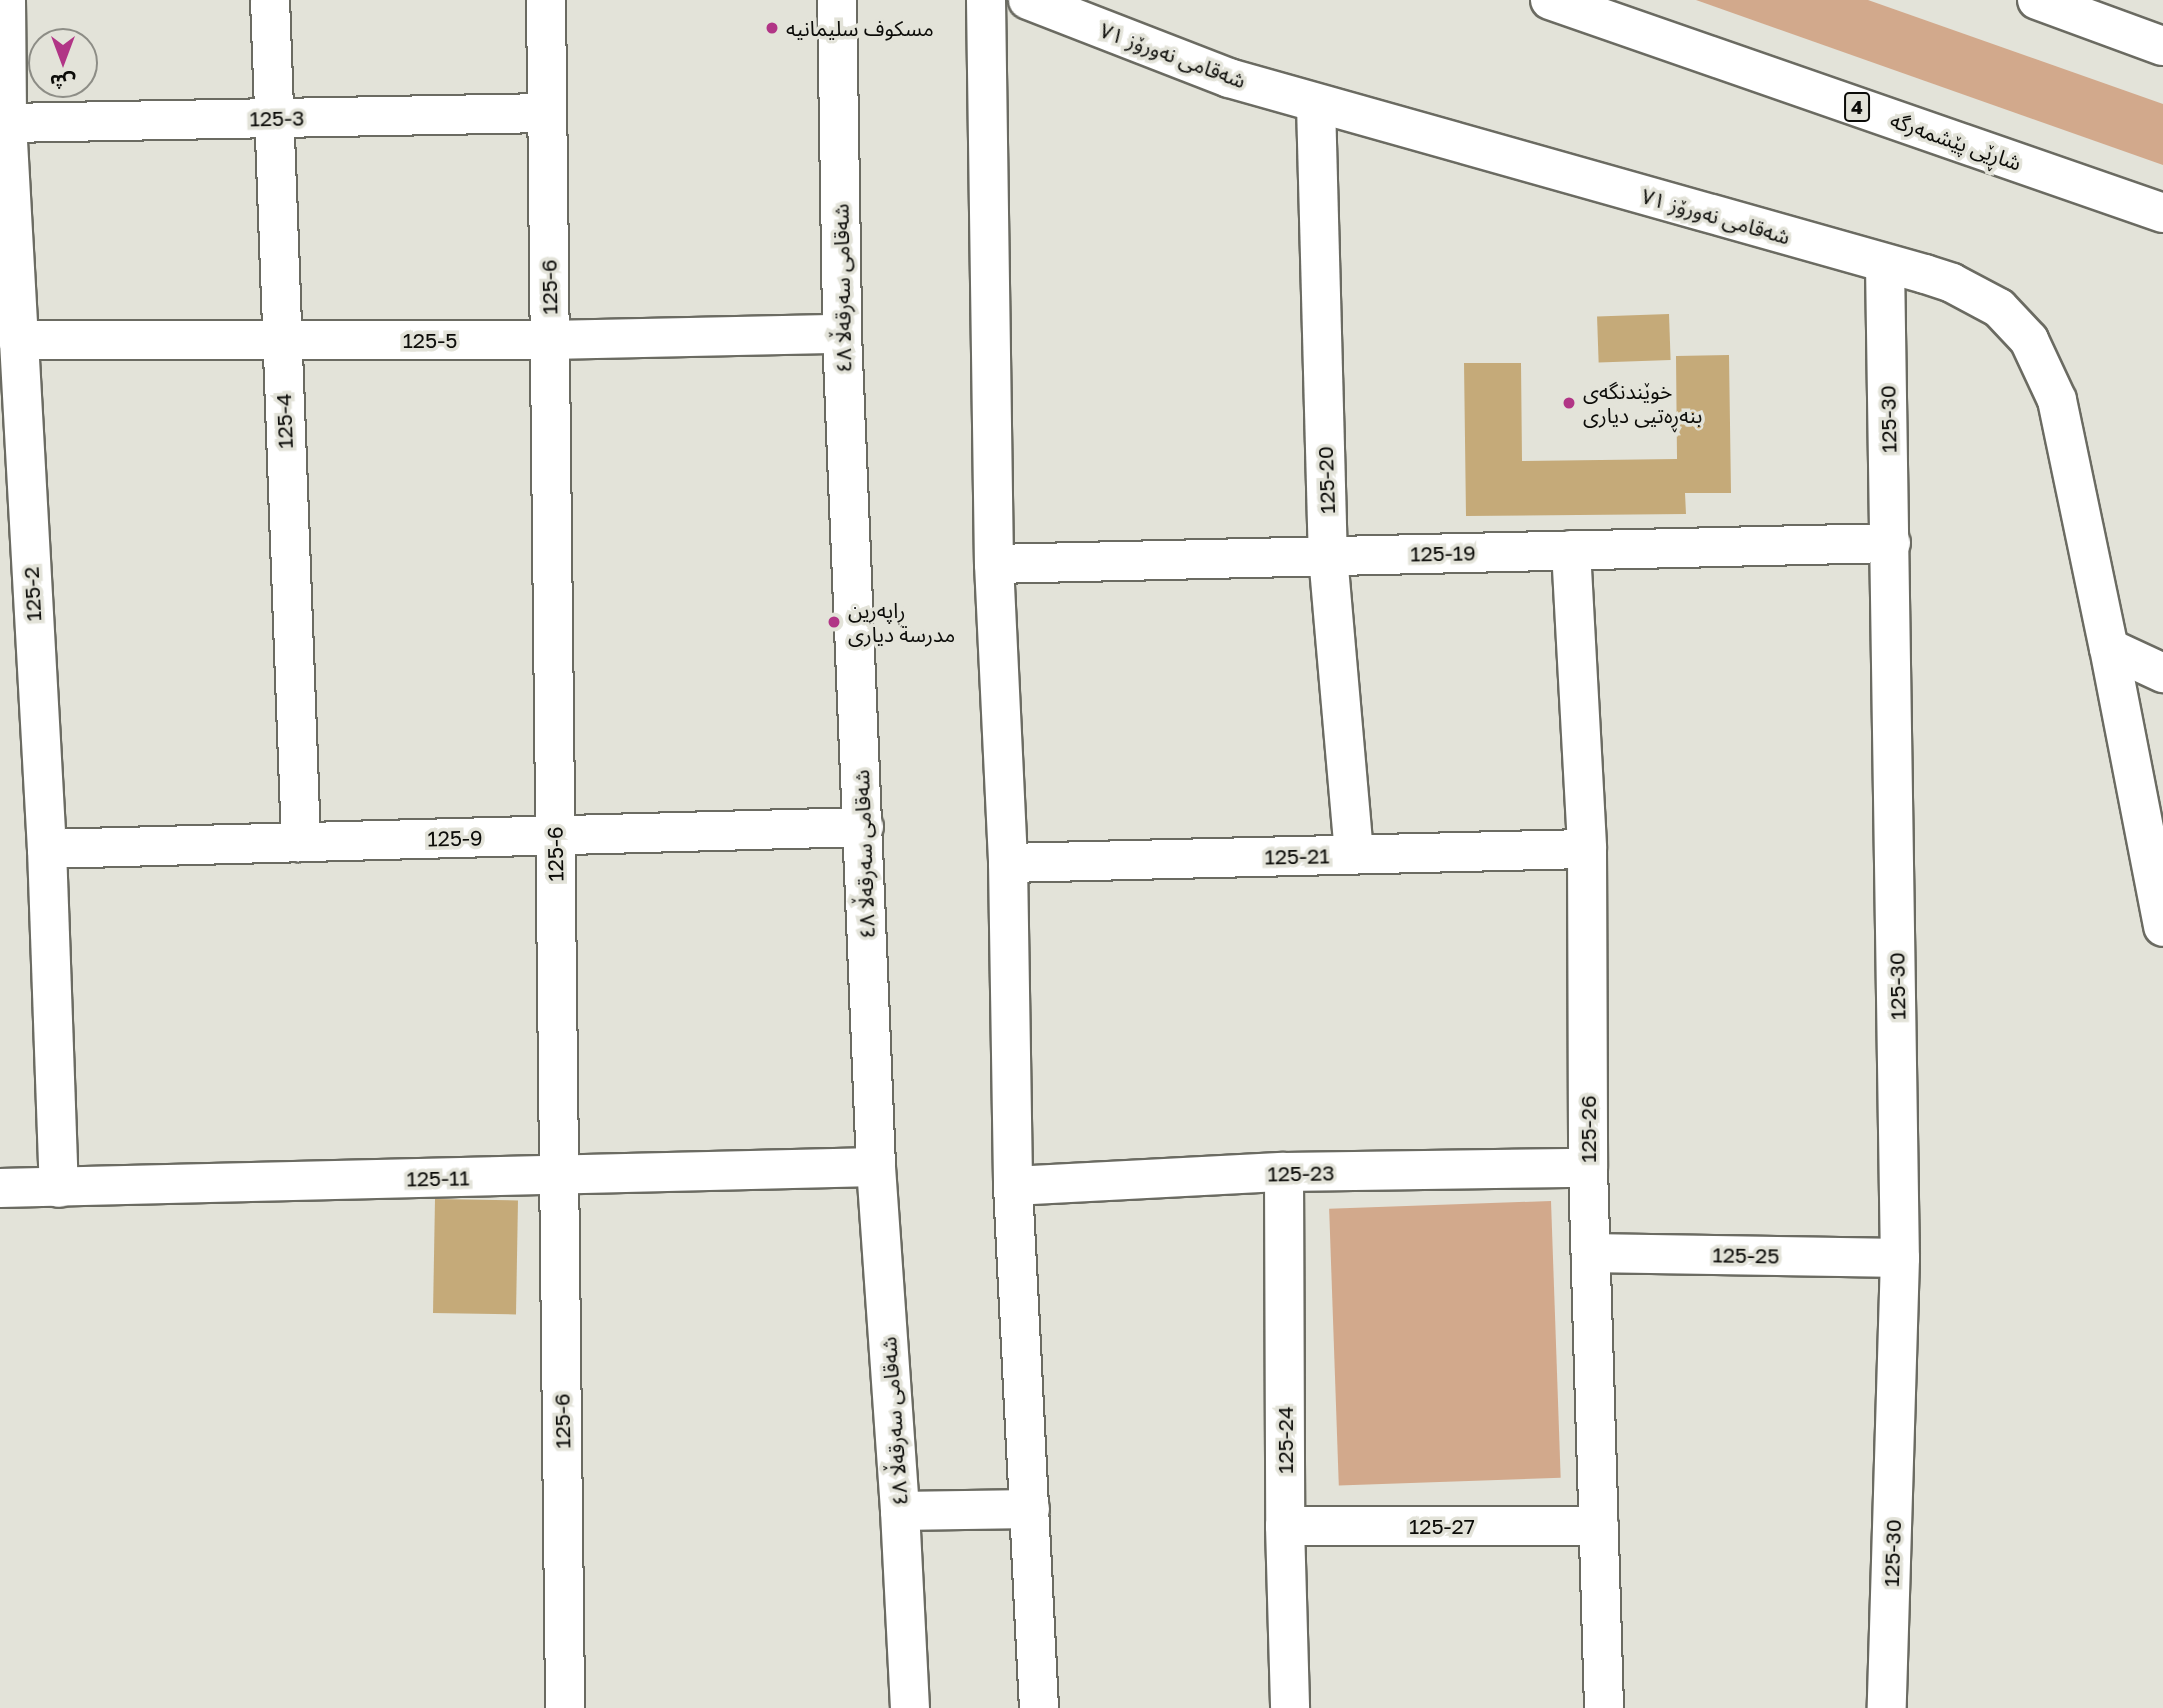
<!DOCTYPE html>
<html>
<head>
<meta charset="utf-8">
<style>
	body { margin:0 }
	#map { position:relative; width:2163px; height:1708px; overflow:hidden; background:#e3e3d9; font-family:"Golos Text","Noto Sans Arabic",sans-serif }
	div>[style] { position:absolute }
	.green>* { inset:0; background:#d2a98c; transform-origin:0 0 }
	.building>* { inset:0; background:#c5aa79; transform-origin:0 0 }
	.roads { filter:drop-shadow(2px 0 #6b6b62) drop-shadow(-2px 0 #6b6b62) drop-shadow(0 2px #6b6b62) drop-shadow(0 -2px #6b6b62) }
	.minor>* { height:38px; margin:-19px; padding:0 19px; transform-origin:19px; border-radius:19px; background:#fff }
	.highway>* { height:38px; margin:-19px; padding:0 19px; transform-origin:19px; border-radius:19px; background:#fff }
	.dots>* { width:19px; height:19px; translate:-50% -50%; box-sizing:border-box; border:4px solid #e3e3d9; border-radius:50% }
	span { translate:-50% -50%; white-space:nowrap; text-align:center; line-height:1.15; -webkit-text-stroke:7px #e3e3d9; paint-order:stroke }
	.shield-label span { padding:2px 5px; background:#e3e3d9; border:2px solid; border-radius:5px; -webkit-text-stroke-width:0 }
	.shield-label { font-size:19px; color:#0c0c09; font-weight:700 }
	.poi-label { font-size:21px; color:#0c0c09 }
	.left { translate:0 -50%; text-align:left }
	.street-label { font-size:21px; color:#0c0c09 }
	.north { position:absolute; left:28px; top:28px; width:70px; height:70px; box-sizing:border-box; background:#e3e3d9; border:2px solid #8d8d86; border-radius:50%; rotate:180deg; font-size:19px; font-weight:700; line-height:28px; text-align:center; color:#0c0c09 }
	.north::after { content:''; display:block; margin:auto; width:24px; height:32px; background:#b13586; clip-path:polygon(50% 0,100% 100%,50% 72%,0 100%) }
</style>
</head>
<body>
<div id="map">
	<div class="green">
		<i style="clip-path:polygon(1696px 0,1868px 0,2163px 104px,2163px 165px)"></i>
		<i style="left:1551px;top:1201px;width:277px;height:222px;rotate:88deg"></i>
	</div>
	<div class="building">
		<i style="left:1669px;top:314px;width:46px;height:72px;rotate:88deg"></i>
		<i style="clip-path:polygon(1729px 355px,1731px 493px,1685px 493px,1686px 514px,1466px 516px,1464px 363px,1521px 363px,1522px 461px,1677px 459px,1676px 356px)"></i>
		<i style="left:435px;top:1199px;width:83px;height:114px;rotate:1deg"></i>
	</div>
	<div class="roads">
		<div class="minor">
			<i style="left:6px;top:0;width:123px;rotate:89.5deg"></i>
			<i style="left:7px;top:123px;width:727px;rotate:86.85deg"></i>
			<i style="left:47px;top:849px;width:339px;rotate:88deg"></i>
			<i style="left:270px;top:0;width:843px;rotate:87.89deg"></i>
			<i style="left:546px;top:0;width:1708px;rotate:89.36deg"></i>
			<i style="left:837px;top:0;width:334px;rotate:89.1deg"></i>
			<i style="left:842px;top:334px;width:834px;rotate:87.66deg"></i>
			<i style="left:876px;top:1167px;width:345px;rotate:86deg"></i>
			<i style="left:900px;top:1511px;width:197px;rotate:87.1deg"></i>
			<i style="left:986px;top:0;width:564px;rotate:89.19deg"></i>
			<i style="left:994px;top:564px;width:299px;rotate:87.3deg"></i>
			<i style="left:1008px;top:863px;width:323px;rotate:89.1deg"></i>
			<i style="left:1013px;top:1186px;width:523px;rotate:87.15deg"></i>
			<i style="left:1028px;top:0;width:216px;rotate:21.2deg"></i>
			<i style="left:1229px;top:78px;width:723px;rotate:15.73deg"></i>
			<i style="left:1925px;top:274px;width:28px;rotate:18deg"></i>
			<i style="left:1952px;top:283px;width:53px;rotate:28deg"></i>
			<i style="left:1999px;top:308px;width:44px;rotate:46.8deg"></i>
			<i style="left:2029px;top:340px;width:66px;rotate:65deg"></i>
			<i style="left:2057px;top:400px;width:253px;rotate:78.2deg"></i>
			<i style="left:2109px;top:648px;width:60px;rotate:24.8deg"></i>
			<i style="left:1316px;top:104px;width:452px;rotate:88.5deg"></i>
			<i style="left:1328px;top:556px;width:299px;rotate:85deg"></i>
			<i style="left:7px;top:123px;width:540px;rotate:-1.06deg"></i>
			<i style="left:1885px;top:264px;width:994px;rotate:89.14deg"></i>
			<i style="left:1900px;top:1258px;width:450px;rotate:91.7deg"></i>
			<i style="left:18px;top:340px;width:531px"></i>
			<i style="left:549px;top:340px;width:293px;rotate:-1.2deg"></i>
			<i style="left:1571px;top:550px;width:299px;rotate:86.9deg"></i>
			<i style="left:1587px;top:849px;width:319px;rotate:89.8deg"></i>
			<i style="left:1588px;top:1168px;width:540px;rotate:88.3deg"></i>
			<i style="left:994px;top:564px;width:897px;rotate:-1.34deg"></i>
			<i style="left:2109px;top:648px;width:284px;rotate:79deg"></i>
			<i style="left:47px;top:849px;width:817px;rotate:-1.54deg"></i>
			<i style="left:1008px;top:863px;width:579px;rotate:-1.39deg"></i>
			<i style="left:1284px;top:1172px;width:354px;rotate:89.8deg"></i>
			<i style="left:1285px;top:1526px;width:182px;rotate:88.4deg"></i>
			<i style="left:1013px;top:1186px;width:271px;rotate:-3deg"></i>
			<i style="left:1284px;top:1172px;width:304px;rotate:-0.8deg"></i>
			<i style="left:0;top:1188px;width:876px;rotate:-1.37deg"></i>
			<i style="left:1591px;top:1253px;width:309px;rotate:0.9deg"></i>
			<i style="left:900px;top:1511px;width:130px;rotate:-0.9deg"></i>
			<i style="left:1285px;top:1526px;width:314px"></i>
		</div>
		<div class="highway">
			<i style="left:1550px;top:0;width:649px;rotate:19.16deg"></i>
			<i style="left:2037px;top:0;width:134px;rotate:20.1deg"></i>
		</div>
	</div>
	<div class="dots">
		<i style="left:772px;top:28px;background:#b13586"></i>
		<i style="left:1569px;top:403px;background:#b13586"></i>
		<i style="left:834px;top:622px;background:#b13586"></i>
	</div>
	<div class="shield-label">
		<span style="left:1857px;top:107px">4</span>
	</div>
	<div class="poi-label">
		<span class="left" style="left:786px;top:28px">مسكوف سليمانيه</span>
		<span class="left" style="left:1583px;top:403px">خوێندنگەی<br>بنەڕەتیی دیاری</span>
		<span class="left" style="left:848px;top:622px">ڕاپەڕین<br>مدرسة ديارى</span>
	</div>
	<div class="street-label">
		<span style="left:1173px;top:55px;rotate:20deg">شەقامی نەورۆز ٧١</span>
		<span style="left:277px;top:118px;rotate:-1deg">125-3</span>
		<span style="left:1956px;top:141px;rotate:19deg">شاڕێی پێشمەرگە</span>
		<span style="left:1716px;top:216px;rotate:16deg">شەقامی نەورۆز ٧١</span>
		<span style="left:549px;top:287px;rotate:-91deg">125-6</span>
		<span style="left:842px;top:288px;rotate:-91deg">شەقامی سەرقەڵا ٤٨</span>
		<span style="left:430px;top:340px">125-5</span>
		<span style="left:1888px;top:419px;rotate:-91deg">125-30</span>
		<span style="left:284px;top:421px;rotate:-92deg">125-4</span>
		<span style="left:1326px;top:480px;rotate:-92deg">125-20</span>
		<span style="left:1443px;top:553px;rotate:-1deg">125-19</span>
		<span style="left:32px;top:594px;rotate:-93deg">125-2</span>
		<span style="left:455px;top:838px;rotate:-1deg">125-9</span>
		<span style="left:555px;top:854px;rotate:-91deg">125-6</span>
		<span style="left:864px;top:854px;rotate:-92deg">شەقامی سەرقەڵا ٤٨</span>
		<span style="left:1297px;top:856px;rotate:-1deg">125-21</span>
		<span style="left:1897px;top:986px;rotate:-91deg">125-30</span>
		<span style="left:1588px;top:1129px;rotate:-90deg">125-26</span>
		<span style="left:1301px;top:1173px;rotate:-1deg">125-23</span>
		<span style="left:438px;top:1178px;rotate:-1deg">125-11</span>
		<span style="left:1746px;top:1255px;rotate:1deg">125-25</span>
		<span style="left:562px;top:1421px;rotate:-91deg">125-6</span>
		<span style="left:894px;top:1421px;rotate:-94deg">شەقامی سەرقەڵا ٤٨</span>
		<span style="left:1285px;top:1440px;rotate:-90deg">125-24</span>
		<span style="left:1442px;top:1526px">125-27</span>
		<span style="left:1892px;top:1553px;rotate:-88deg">125-30</span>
	</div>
	<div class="north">ش</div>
</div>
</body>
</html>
